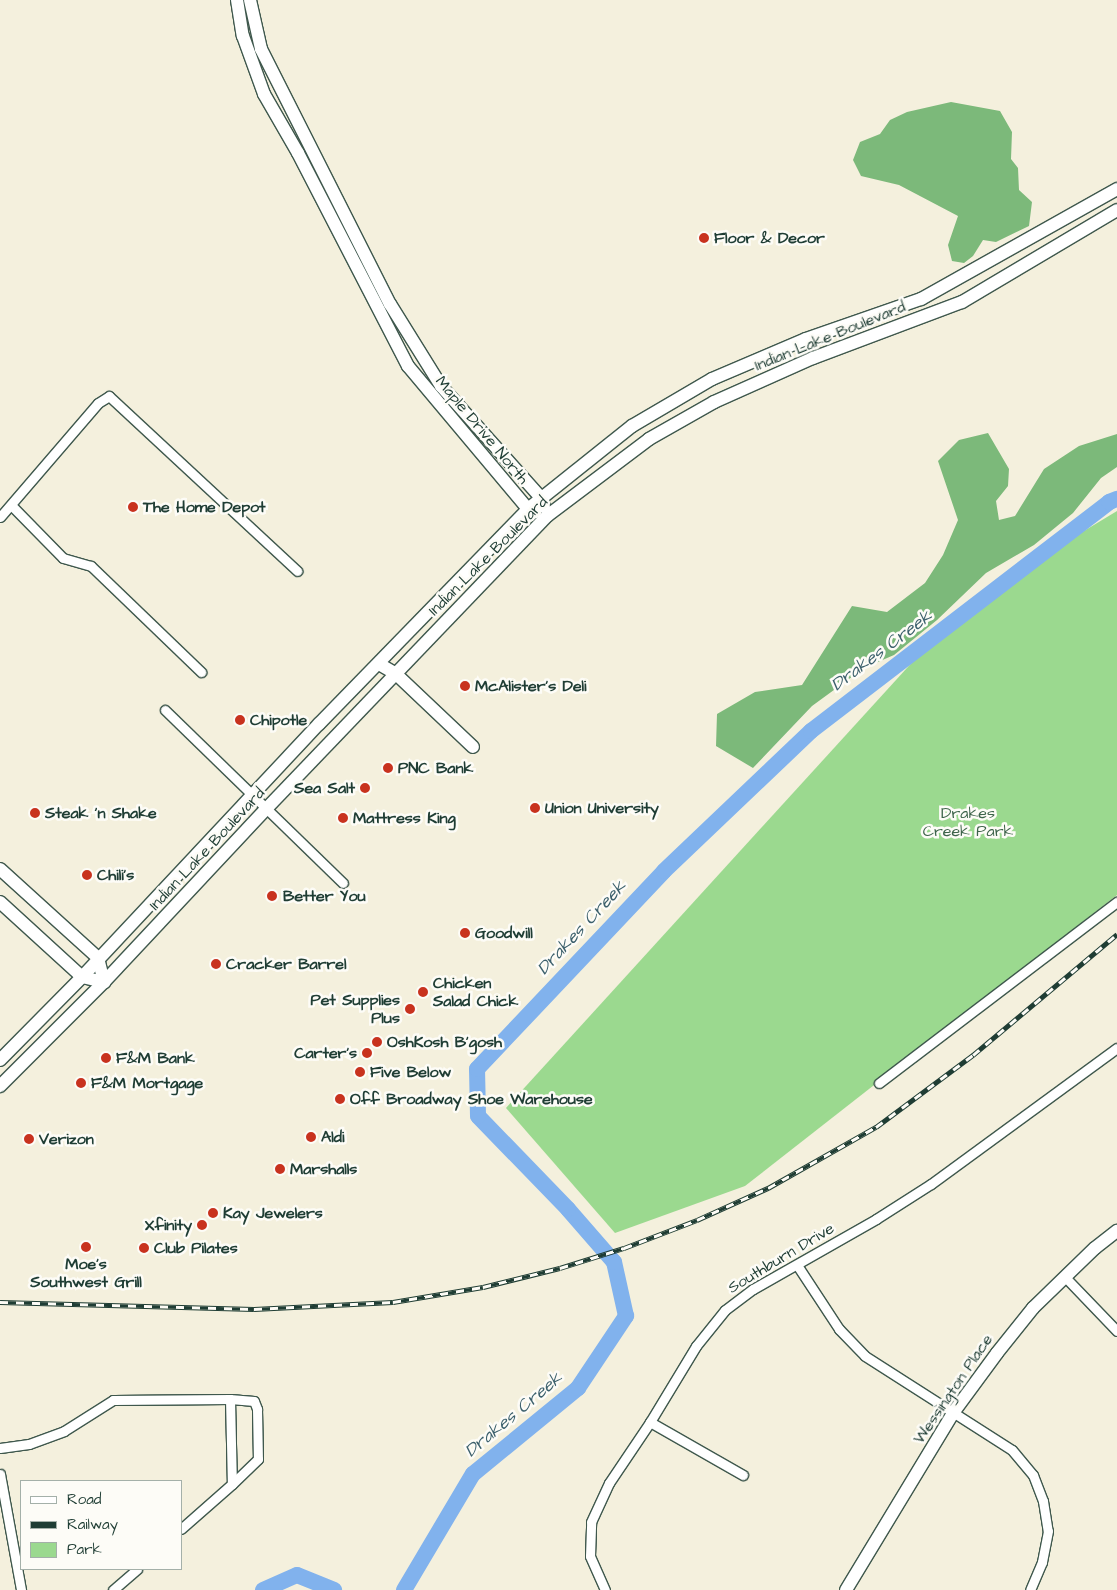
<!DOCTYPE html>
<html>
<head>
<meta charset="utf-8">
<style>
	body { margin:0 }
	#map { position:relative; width:1117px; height:1590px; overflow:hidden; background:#f4f0dd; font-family:"Architects Daughter",sans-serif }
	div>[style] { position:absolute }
	.green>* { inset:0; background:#9bd98f }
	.forest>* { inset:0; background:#7cb97a }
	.river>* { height:16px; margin:-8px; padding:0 8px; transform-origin:8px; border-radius:8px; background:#81b2ed }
	.roads { filter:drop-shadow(1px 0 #3f584d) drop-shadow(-1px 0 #3f584d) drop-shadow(0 1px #3f584d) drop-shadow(0 -1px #3f584d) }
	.street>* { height:9px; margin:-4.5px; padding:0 4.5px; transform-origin:4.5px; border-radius:4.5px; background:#fff }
	.secondary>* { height:12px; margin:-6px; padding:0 6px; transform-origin:6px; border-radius:6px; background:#fff }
	.rail>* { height:4.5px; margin-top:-2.25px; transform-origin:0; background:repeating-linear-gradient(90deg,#fdfcf7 0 8px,#1f3d34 0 16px); box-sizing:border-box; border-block:1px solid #1f3d34 }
	.dots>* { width:14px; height:14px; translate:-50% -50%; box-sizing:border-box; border:2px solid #fdfcf7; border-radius:50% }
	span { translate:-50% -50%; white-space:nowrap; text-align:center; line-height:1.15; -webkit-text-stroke:5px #fdfcf7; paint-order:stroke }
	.poi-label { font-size:16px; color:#1f3d34; font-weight:700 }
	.left { translate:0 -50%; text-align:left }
	.right { translate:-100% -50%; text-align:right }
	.street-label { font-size:16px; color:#1f3d34 }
	.park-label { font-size:16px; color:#3e644b }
	.water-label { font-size:18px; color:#3c606c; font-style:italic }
	.legend { position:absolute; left:20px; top:1480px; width:162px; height:90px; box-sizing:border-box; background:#fdfcf7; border:1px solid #a4b0a9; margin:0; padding:6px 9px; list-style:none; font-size:15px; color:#1f3d34 }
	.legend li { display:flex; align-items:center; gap:10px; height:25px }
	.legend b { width:25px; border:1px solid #a4b0a9 }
</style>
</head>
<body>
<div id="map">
	<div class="green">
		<i style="clip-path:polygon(1117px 511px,1117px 895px,745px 1186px,615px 1233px,506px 1108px,968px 601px)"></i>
	</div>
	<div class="forest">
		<i style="clip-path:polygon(951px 102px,1000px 111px,1012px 132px,1011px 159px,1018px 168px,1019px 190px,1032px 202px,1029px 226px,996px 242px,983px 240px,973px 256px,964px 263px,952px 261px,948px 245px,958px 216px,899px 185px,861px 176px,853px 160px,860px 142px,880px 134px,890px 120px,907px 112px)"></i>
		<i style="clip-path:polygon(988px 433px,1009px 469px,1008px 486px,996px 501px,999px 520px,1015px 516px,1044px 469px,1079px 446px,1117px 434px,1117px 467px,1101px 478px,1073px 513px,1034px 545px,986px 573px,937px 620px,894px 655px,864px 668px,812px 706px,753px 768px,716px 746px,717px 714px,755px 692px,802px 685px,852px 606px,887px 612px,925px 583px,943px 555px,958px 520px,938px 461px,959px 440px)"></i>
	</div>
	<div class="river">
		<i style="left:263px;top:1590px;width:37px;rotate:-24deg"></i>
		<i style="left:297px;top:1575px;width:40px;rotate:22deg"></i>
		<i style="left:404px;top:1590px;width:135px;rotate:-59.3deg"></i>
		<i style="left:473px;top:1474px;width:136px;rotate:-39.3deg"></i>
		<i style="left:578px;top:1388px;width:87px;rotate:-56.3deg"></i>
		<i style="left:626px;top:1316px;width:55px;rotate:-102.5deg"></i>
		<i style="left:614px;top:1262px;width:70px;rotate:-131deg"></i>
		<i style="left:568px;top:1209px;width:129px;rotate:-134.1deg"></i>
		<i style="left:478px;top:1116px;width:47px;rotate:-91.2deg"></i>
		<i style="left:477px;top:1069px;width:272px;rotate:-46.6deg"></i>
		<i style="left:664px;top:871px;width:203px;rotate:-43.6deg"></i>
		<i style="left:811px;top:731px;width:376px;rotate:-37.5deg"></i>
		<i style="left:1109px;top:502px;width:9px;rotate:-21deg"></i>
	</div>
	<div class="roads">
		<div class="street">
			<i style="left:11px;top:505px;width:74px;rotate:45.5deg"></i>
			<i style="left:63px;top:558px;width:29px;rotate:16deg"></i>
			<i style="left:91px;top:566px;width:153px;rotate:43.9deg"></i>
			<i style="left:0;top:517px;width:150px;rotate:-49.3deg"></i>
			<i style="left:98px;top:403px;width:13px;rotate:-32deg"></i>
			<i style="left:109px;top:396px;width:257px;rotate:42.9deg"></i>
			<i style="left:165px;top:710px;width:248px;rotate:44.2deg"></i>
			<i style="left:879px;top:1083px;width:299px;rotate:-37.3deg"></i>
			<i style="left:797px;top:1265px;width:77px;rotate:56.7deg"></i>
			<i style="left:839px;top:1329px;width:37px;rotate:46deg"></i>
			<i style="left:865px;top:1356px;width:174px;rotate:32.6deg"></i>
			<i style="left:1012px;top:1450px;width:33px;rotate:50deg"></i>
			<i style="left:1033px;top:1475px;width:28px;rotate:69deg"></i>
			<i style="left:1043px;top:1501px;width:30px;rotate:81deg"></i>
			<i style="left:1048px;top:1531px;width:32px;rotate:101deg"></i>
			<i style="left:1042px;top:1562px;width:30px;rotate:113deg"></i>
			<i style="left:1065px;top:1277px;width:75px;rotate:46.1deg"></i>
			<i style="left:230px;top:1399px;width:24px;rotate:5deg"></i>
			<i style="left:254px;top:1401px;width:9px;rotate:69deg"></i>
			<i style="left:257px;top:1409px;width:50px;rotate:88.9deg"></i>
			<i style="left:258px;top:1459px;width:36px;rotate:136deg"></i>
			<i style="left:650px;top:1422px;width:107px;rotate:29.7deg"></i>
			<i style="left:0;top:1448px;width:29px;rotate:-8deg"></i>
			<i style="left:29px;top:1444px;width:37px;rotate:-20deg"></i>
			<i style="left:64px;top:1431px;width:58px;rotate:-32.3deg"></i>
			<i style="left:113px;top:1400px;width:117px;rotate:-0.5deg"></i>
			<i style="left:230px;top:1399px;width:85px;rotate:88.7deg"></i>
			<i style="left:232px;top:1484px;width:68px;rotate:138.6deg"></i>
			<i style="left:0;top:1474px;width:118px;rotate:79.7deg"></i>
			<i style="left:113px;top:1590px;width:32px;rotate:-41deg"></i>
			<i style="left:605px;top:1590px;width:37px;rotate:-114deg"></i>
			<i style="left:590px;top:1556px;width:34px;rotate:-88deg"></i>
			<i style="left:591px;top:1522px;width:43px;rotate:-65.2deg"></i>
			<i style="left:609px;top:1483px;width:73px;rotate:-56.1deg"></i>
			<i style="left:650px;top:1422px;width:89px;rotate:-58.8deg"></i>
			<i style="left:696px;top:1346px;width:46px;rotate:-51.1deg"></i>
			<i style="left:725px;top:1310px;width:35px;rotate:-37deg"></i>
			<i style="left:753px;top:1289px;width:142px;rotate:-29.6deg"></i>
			<i style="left:876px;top:1219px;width:65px;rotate:-32.5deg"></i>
			<i style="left:931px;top:1184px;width:230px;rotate:-36.2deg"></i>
		</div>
		<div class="secondary">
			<i style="left:237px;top:0;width:36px;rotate:81deg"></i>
			<i style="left:243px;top:36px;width:62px;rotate:70.1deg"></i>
			<i style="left:264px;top:94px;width:68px;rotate:60deg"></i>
			<i style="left:298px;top:153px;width:240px;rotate:62.7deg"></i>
			<i style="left:408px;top:366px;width:187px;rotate:50deg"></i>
			<i style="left:528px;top:509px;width:8px;rotate:23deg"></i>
			<i style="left:250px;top:0;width:50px;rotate:77.3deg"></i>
			<i style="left:261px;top:49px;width:286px;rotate:63.2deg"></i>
			<i style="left:390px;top:304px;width:97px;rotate:58.1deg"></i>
			<i style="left:441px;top:386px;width:152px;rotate:48.2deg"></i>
			<i style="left:542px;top:499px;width:8px;rotate:76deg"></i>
			<i style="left:379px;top:664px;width:20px;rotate:30deg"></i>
			<i style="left:396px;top:674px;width:106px;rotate:43.5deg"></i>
			<i style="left:0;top:869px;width:132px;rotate:42.2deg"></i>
			<i style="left:98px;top:958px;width:25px;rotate:76deg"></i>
			<i style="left:0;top:902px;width:111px;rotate:42.4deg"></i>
			<i style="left:82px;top:977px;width:23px;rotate:13deg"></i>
			<i style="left:0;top:1060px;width:117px;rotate:-45.3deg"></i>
			<i style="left:82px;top:977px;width:347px;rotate:-46.9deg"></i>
			<i style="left:319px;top:724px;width:300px;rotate:-45.8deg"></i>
			<i style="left:528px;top:509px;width:133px;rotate:-38.6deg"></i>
			<i style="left:632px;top:426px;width:93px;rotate:-30.4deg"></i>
			<i style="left:712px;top:379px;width:102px;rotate:-23.1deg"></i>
			<i style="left:806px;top:339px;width:122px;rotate:-19.2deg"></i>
			<i style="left:921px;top:299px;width:225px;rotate:-29.3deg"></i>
			<i style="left:0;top:1086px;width:147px;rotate:-45deg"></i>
			<i style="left:104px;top:982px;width:237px;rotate:-46.9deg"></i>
			<i style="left:266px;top:809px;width:406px;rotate:-46.2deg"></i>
			<i style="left:547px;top:516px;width:128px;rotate:-37deg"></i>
			<i style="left:649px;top:439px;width:75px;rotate:-29.6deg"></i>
			<i style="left:714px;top:402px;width:108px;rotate:-24deg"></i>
			<i style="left:813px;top:358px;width:159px;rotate:-20.6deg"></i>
			<i style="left:962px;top:302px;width:180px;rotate:-30.7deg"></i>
			<i style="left:846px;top:1590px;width:207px;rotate:-58.8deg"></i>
			<i style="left:953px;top:1413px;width:74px;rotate:-53.7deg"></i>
			<i style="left:997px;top:1353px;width:58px;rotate:-51.3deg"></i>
			<i style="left:1033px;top:1308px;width:86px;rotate:-44.1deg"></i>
			<i style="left:1095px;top:1248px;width:28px;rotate:-38deg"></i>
		</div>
	</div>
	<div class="rail">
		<i style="left:0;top:1302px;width:254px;rotate:1.6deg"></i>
		<i style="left:254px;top:1309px;width:139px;rotate:-2.9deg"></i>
		<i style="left:393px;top:1302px;width:91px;rotate:-9.5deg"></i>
		<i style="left:483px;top:1287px;width:79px;rotate:-13.9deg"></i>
		<i style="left:560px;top:1268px;width:67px;rotate:-17.4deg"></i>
		<i style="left:624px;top:1248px;width:78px;rotate:-21deg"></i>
		<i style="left:697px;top:1220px;width:78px;rotate:-24.3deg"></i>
		<i style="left:768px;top:1188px;width:124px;rotate:-29.5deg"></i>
		<i style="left:876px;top:1127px;width:121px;rotate:-36.6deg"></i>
		<i style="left:973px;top:1055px;width:188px;rotate:-40deg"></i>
	</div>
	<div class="dots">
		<i style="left:704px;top:238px;background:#c8321e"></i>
		<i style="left:133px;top:507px;background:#c8321e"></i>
		<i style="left:465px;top:686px;background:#c8321e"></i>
		<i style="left:240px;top:720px;background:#c8321e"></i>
		<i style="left:388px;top:768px;background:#c8321e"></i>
		<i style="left:365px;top:788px;background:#c8321e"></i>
		<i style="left:535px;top:808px;background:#c8321e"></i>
		<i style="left:35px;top:813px;background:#c8321e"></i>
		<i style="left:343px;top:818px;background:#c8321e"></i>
		<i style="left:87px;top:875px;background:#c8321e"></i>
		<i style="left:272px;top:896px;background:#c8321e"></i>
		<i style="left:465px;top:933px;background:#c8321e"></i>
		<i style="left:216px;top:964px;background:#c8321e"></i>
		<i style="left:423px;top:992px;background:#c8321e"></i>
		<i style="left:410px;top:1009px;background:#c8321e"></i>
		<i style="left:377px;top:1042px;background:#c8321e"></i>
		<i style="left:367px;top:1053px;background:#c8321e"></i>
		<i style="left:106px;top:1058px;background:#c8321e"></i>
		<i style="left:360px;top:1072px;background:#c8321e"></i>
		<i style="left:81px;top:1083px;background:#c8321e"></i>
		<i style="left:340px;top:1099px;background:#c8321e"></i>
		<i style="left:311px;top:1137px;background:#c8321e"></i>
		<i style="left:29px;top:1139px;background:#c8321e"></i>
		<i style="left:280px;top:1169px;background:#c8321e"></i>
		<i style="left:213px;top:1213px;background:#c8321e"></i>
		<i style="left:202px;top:1225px;background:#c8321e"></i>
		<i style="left:86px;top:1247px;background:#c8321e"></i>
		<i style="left:144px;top:1248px;background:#c8321e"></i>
	</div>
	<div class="poi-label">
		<span class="left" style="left:714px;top:238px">Floor &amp; Decor</span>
		<span class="left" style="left:143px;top:507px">The Home Depot</span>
		<span class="left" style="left:475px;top:686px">McAlister's Deli</span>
		<span class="left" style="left:250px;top:720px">Chipotle</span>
		<span class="left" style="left:398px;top:768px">PNC Bank</span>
		<span class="right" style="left:355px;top:788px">Sea Salt</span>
		<span class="left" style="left:545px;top:808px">Union University</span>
		<span class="left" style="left:45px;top:813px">Steak 'n Shake</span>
		<span class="left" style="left:353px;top:818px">Mattress King</span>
		<span class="left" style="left:97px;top:875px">Chili's</span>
		<span class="left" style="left:283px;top:896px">Better You</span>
		<span class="left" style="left:475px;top:933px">Goodwill</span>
		<span class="left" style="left:226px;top:964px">Cracker Barrel</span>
		<span class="left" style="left:433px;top:992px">Chicken<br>Salad Chick</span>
		<span class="right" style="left:400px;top:1009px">Pet Supplies<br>Plus</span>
		<span class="left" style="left:387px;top:1042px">OshKosh B'gosh</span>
		<span class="right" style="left:357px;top:1053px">Carter's</span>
		<span class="left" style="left:116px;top:1058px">F&amp;M Bank</span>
		<span class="left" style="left:370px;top:1072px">Five Below</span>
		<span class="left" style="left:91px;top:1083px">F&amp;M Mortgage</span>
		<span class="left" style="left:350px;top:1099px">Off Broadway Shoe Warehouse</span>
		<span class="left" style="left:321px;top:1137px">Aldi</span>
		<span class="left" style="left:39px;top:1139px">Verizon</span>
		<span class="left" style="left:290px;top:1169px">Marshalls</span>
		<span class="left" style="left:223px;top:1213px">Kay Jewelers</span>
		<span class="right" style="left:192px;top:1225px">Xfinity</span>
		<span class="left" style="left:154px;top:1248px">Club Pilates</span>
		<span style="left:86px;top:1273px">Moe's<br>Southwest Grill</span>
	</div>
	<div class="street-label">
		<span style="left:830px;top:336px;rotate:-22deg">Indian Lake Boulevard</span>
		<span style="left:482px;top:430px;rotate:50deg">Maple Drive North</span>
		<span style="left:488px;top:556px;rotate:-45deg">Indian Lake Boulevard</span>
		<span style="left:207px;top:849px;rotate:-47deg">Indian Lake Boulevard</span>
		<span style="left:781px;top:1258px;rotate:-31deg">Southburn Drive</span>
		<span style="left:953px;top:1389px;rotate:-56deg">Wessington Place</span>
	</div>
	<div class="park-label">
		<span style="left:968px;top:822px">Drakes<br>Creek Park</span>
	</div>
	<div class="water-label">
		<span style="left:882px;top:651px;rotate:-37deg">Drakes Creek</span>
		<span style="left:582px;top:928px;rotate:-47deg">Drakes Creek</span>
		<span style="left:514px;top:1415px;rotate:-40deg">Drakes Creek</span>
	</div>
	<ul class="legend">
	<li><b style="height:6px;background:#fff"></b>Road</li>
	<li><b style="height:6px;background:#1f3d34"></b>Railway</li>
	<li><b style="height:14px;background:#9bd98f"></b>Park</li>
	</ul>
</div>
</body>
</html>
